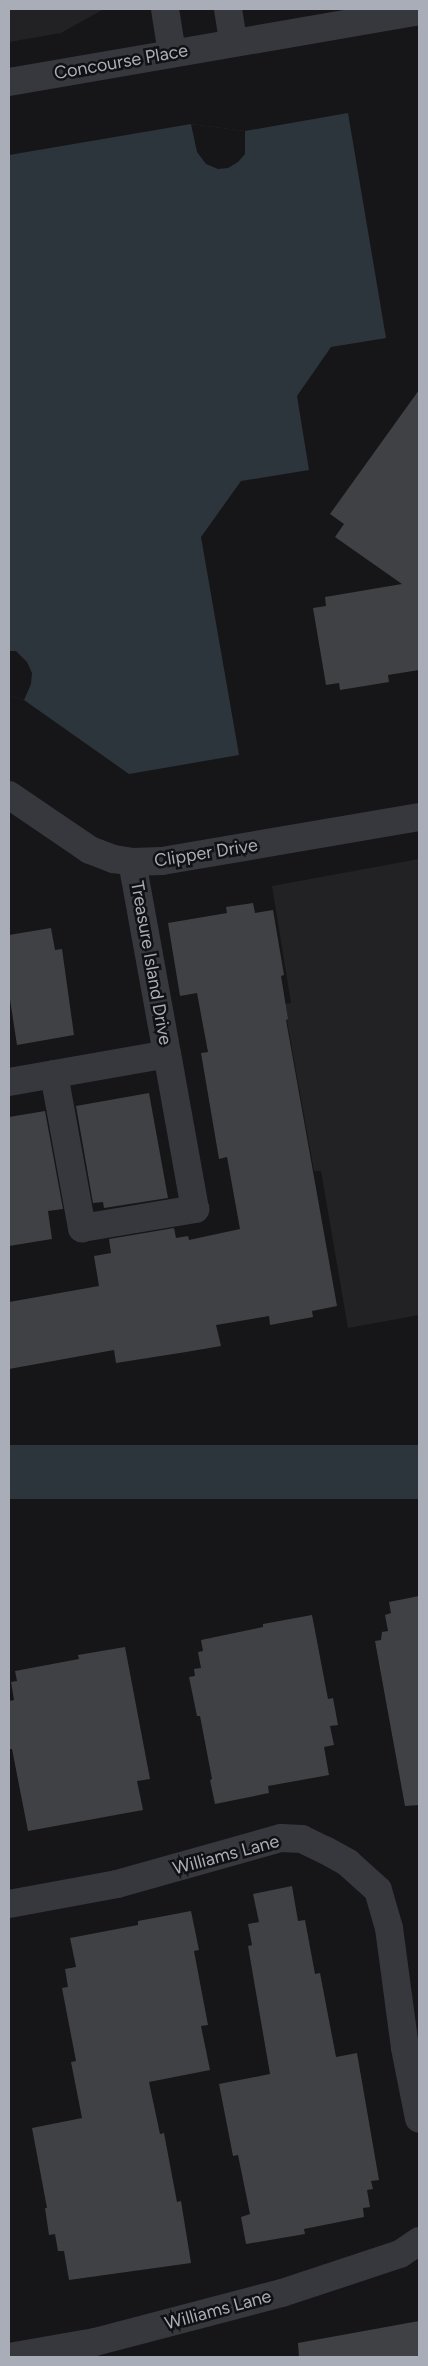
<!DOCTYPE html>
<html>
<head>
<meta charset="utf-8">
<style>
	body { margin:0 }
	#map { position:relative; width:428px; height:2366px; overflow:hidden; background:#161618; font-family:Figtree,sans-serif }
	div>[style] { position:absolute }
	.built>* { inset:0; background:#222225 }
	.water>* { inset:0; background:#2c353c; transform-origin:0 0 }
	.pier>* { inset:0; background:#161618 }
	.building>* { inset:0; background:#404145 }
	.minor>* { height:28px; margin:-14px; padding:0 14px; transform-origin:14px; border-radius:14px; background:#37383d }
	span { translate:-50% -50%; white-space:nowrap; text-align:center; line-height:1.15; -webkit-text-stroke:5px #111113; paint-order:stroke }
	.street-label { font-size:18px; color:#a8adb8 }
	.frame { position:absolute; inset:0; border:10px solid #a8adb8; pointer-events:none }
</style>
</head>
<body>
<div id="map">
	<div class="built">
		<i style="clip-path:polygon(9px 9px,104px 9px,61px 33px,9px 42px)"></i>
		<i style="clip-path:polygon(419px 859px,419px 1315px,348px 1328px,321px 1171px,314px 1171px,284px 1004px,291px 1003px,272px 886px)"></i>
	</div>
	<div class="water">
		<i style="clip-path:polygon(348px 113px,386px 338px,331px 347px,297px 396px,309px 470px,241px 481px,201px 537px,239px 755px,129px 774px,24px 700px,9px 695px,9px 155px,191px 124px,245px 131px)"></i>
		<i style="left:419px;top:1445px;width:54px;height:416px;rotate:90deg"></i>
	</div>
	<div class="pier">
		<i style="clip-path:polygon(191px 124px,245px 131px,245px 154px,238px 162px,228px 168px,218px 169px,206px 164px,197px 152px)"></i>
		<i style="clip-path:polygon(9px 651px,16px 651px,27px 662px,32px 673px,31px 684px,24px 700px,9px 695px)"></i>
	</div>
	<div class="building">
		<i style="clip-path:polygon(419px 390px,419px 670px,388px 675px,389px 682px,340px 690px,339px 683px,326px 685px,313px 608px,326px 606px,325px 597px,402px 584px,335px 537px,344px 524px,330px 514px)"></i>
		<i style="clip-path:polygon(253px 903px,255px 913px,273px 910px,284px 975px,281px 976px,288px 1019px,286px 1020px,337px 1306px,312px 1311px,313px 1317px,270px 1325px,269px 1316px,216px 1325px,221px 1346px,186px 1352px,116px 1363px,114px 1350px,9px 1369px,9px 1302px,99px 1286px,94px 1256px,111px 1253px,109px 1239px,174px 1228px,176px 1238px,188px 1236px,189px 1240px,240px 1229px,227px 1157px,219px 1159px,201px 1053px,208px 1052px,197px 993px,180px 996px,168px 923px,227px 913px,226px 907px)"></i>
		<i style="clip-path:polygon(51px 928px,55px 950px,62px 949px,74px 1035px,17px 1045px,9px 993px,9px 935px)"></i>
		<i style="clip-path:polygon(149px 1093px,168px 1198px,104px 1208px,103px 1202px,93px 1203px,76px 1106px)"></i>
		<i style="clip-path:polygon(45px 1111px,63px 1209px,48px 1211px,52px 1239px,9px 1246px,9px 1117px)"></i>
		<i style="clip-path:polygon(419px 1596px,419px 1805px,405px 1806px,375px 1641px,381px 1640px,382px 1632px,388px 1631px,385px 1615px,391px 1613px,389px 1602px)"></i>
		<i style="clip-path:polygon(312px 1615px,328px 1699px,333px 1698px,338px 1725px,330px 1726px,334px 1745px,324px 1747px,329px 1775px,268px 1786px,269px 1793px,215px 1804px,210px 1780px,212px 1779px,200px 1716px,197px 1716px,189px 1677px,195px 1676px,194px 1669px,201px 1668px,198px 1652px,203px 1651px,201px 1640px,263px 1627px,263px 1624px)"></i>
		<i style="clip-path:polygon(125px 1647px,150px 1779px,137px 1781px,143px 1810px,28px 1831px,12px 1749px,9px 1749px,9px 1701px,14px 1700px,11px 1682px,17px 1681px,15px 1671px,79px 1659px,78px 1655px)"></i>
		<i style="clip-path:polygon(292px 1886px,298px 1921px,305px 1920px,315px 1974px,320px 1973px,336px 2057px,357px 2053px,379px 2180px,371px 2181px,373px 2189px,367px 2190px,370px 2207px,363px 2208px,364px 2217px,304px 2229px,305px 2234px,246px 2244px,241px 2217px,250px 2214px,238px 2155px,233px 2156px,219px 2084px,270px 2074px,248px 1946px,252px 1945px,248px 1924px,259px 1922px,253px 1894px)"></i>
		<i style="clip-path:polygon(191px 1911px,199px 1950px,194px 1951px,208px 2025px,201px 2026px,210px 2070px,149px 2082px,160px 2134px,164px 2133px,177px 2202px,181px 2201px,191px 2263px,69px 2280px,64px 2251px,58px 2251px,55px 2234px,49px 2235px,45px 2208px,47px 2208px,32px 2128px,82px 2118px,71px 2062px,76px 2061px,62px 1988px,68px 1987px,65px 1969px,76px 1967px,70px 1938px,138px 1925px,138px 1921px)"></i>
		<i style="clip-path:polygon(419px 2321px,419px 2357px,299px 2357px,298px 2343px)"></i>
	</div>
	<div class="minor">
		<i style="left:165px;top:9px;width:45px;rotate:81deg"></i>
		<i style="left:228px;top:9px;width:33px;rotate:81deg"></i>
		<i style="left:9px;top:82px;width:416px;rotate:-9.8deg"></i>
		<i style="left:9px;top:795px;width:98px;rotate:34.2deg"></i>
		<i style="left:90px;top:850px;width:26px;rotate:21deg"></i>
		<i style="left:114px;top:859px;width:18px;rotate:9deg"></i>
		<i style="left:132px;top:862px;width:30px;rotate:-2deg"></i>
		<i style="left:162px;top:861px;width:261px;rotate:-9.7deg"></i>
		<i style="left:54px;top:1074px;width:157px;rotate:79.7deg"></i>
		<i style="left:82px;top:1228px;width:115px;rotate:-9.5deg"></i>
		<i style="left:195px;top:1209px;width:158px;rotate:-100.2deg"></i>
		<i style="left:9px;top:1082px;width:160px;rotate:-10deg"></i>
		<i style="left:167px;top:1054px;width:195px;rotate:-100.3deg"></i>
		<i style="left:9px;top:1904px;width:110px;rotate:-10.5deg"></i>
		<i style="left:117px;top:1884px;width:170px;rotate:-15.7deg"></i>
		<i style="left:281px;top:1838px;width:21px;rotate:3deg"></i>
		<i style="left:302px;top:1839px;width:25px;rotate:26deg"></i>
		<i style="left:325px;top:1850px;width:26px;rotate:29deg"></i>
		<i style="left:348px;top:1863px;width:40px;rotate:42deg"></i>
		<i style="left:378px;top:1890px;width:40px;rotate:74deg"></i>
		<i style="left:389px;top:1928px;width:121px;rotate:82.4deg"></i>
		<i style="left:405px;top:2048px;width:72px;rotate:78.8deg"></i>
		<i style="left:9px;top:2357px;width:87px;rotate:-9.9deg"></i>
		<i style="left:95px;top:2342px;width:193px;rotate:-14.7deg"></i>
		<i style="left:282px;top:2293px;width:124px;rotate:-18.3deg"></i>
		<i style="left:400px;top:2254px;width:23px;rotate:-34deg"></i>
	</div>
	<div class="street-label">
		<span style="left:121px;top:62px;rotate:-10deg">Concourse Place</span>
		<span style="left:206px;top:853px;rotate:-9deg">Clipper Drive</span>
		<span style="left:151px;top:963px;rotate:80deg">Treasure Island Drive</span>
		<span style="left:226px;top:1855px;rotate:-15deg">Williams Lane</span>
		<span style="left:218px;top:2310px;rotate:-15deg">Williams Lane</span>
	</div>
	<div class="frame"></div>
</div>
</body>
</html>
